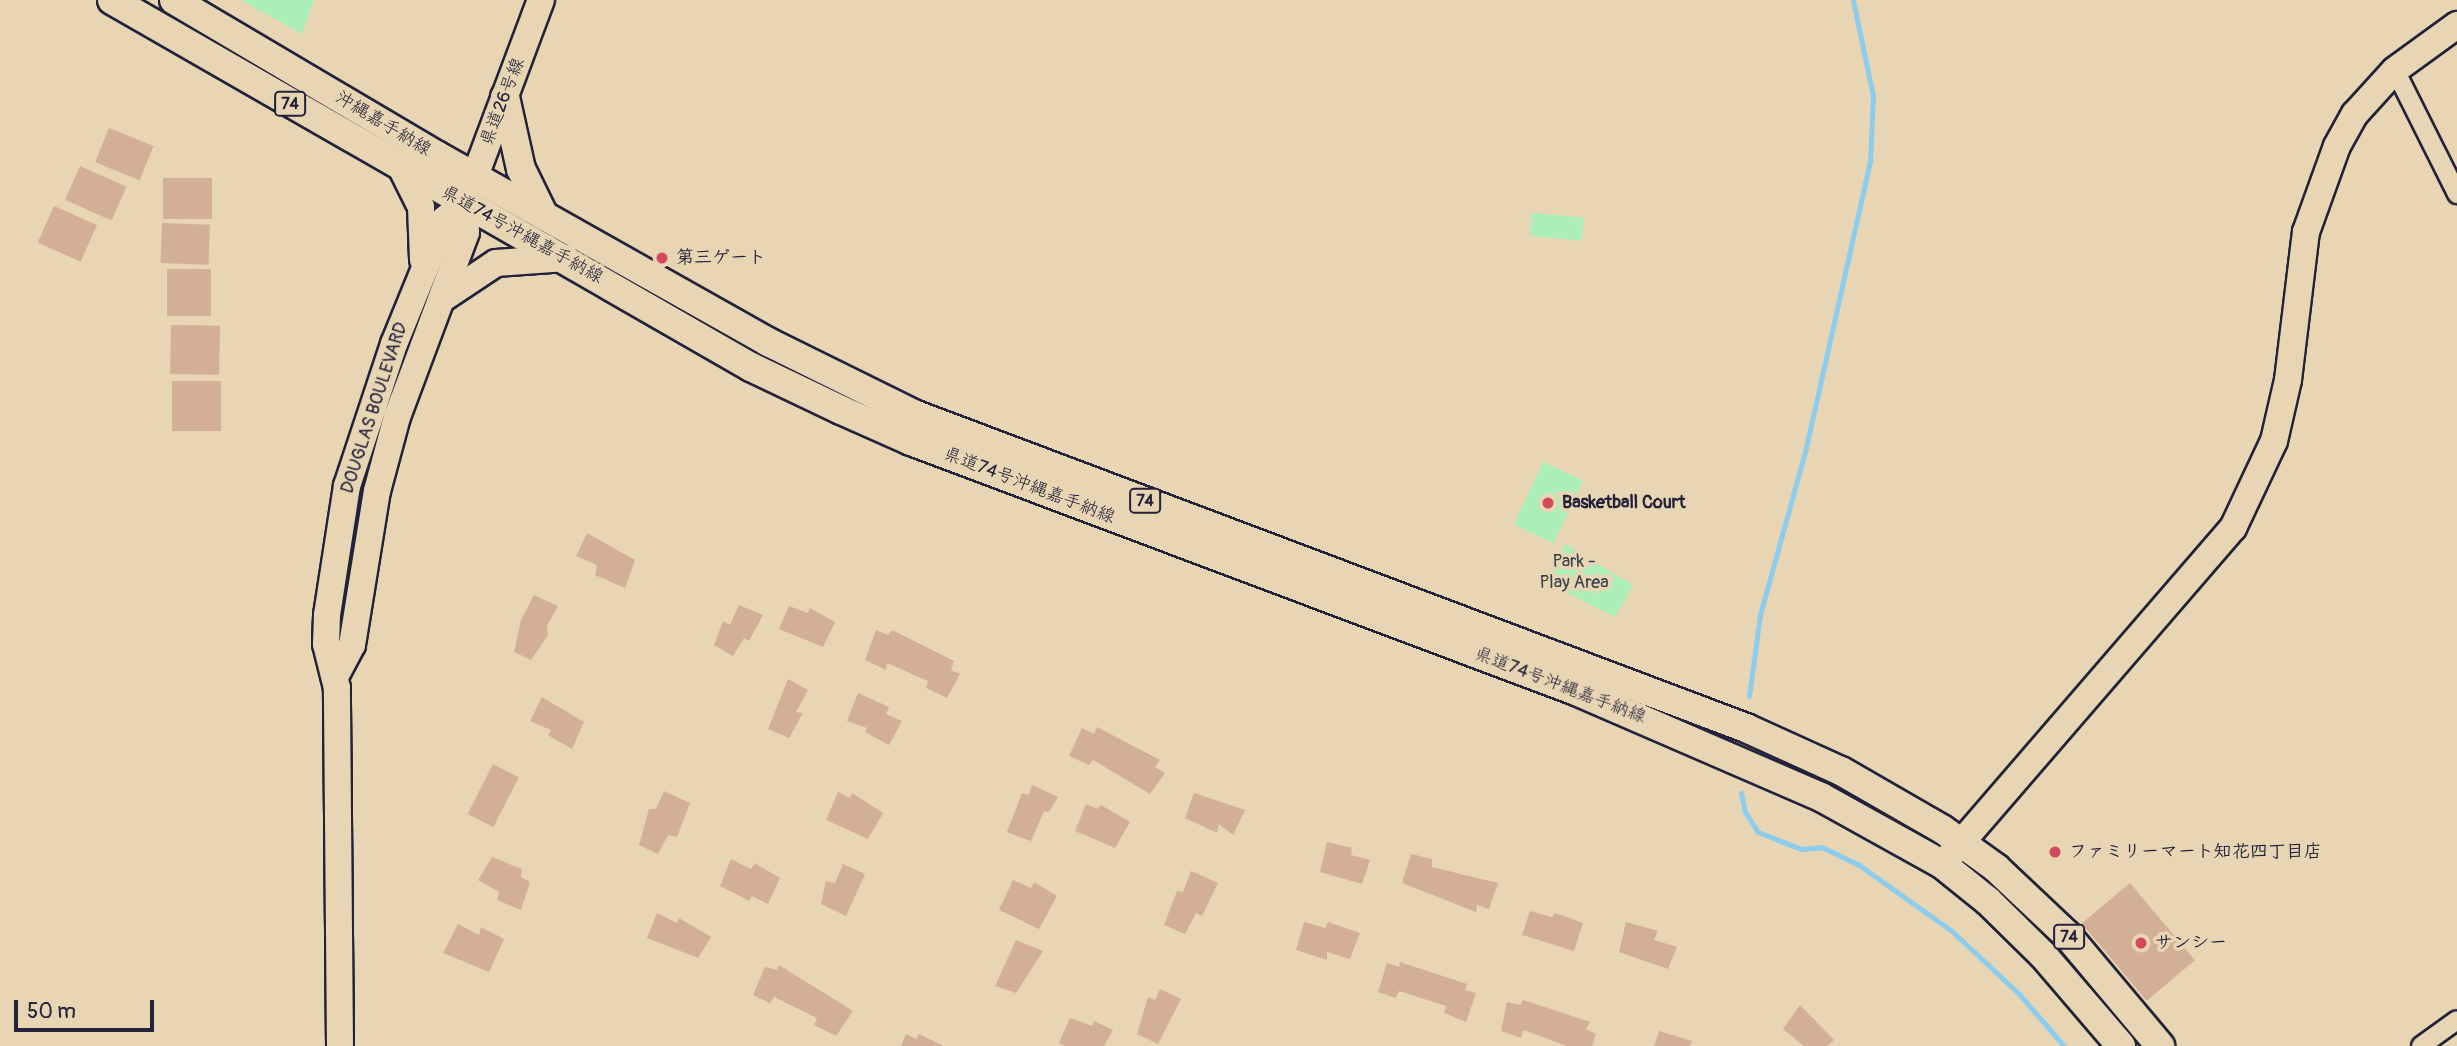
<!DOCTYPE html>
<html>
<head>
<meta charset="utf-8">
<style>
	body { margin:0 }
	#map { position:relative; width:2457px; height:1046px; overflow:hidden; background:#e8d5b3; font-family:Pangolin,"Klee One",sans-serif }
	div>[style] { position:absolute }
	.green>* { inset:0; background:#aceeb8; transform-origin:0 0 }
	.stream>* { height:5px; margin:-2.5px; padding:0 2.5px; transform-origin:2.5px; border-radius:2.5px; background:#8ccced }
	.building>* { inset:0; background:#d3af95; transform-origin:0 0 }
	.roads { filter:drop-shadow(2px 0 #22223b) drop-shadow(-2px 0 #22223b) drop-shadow(0 2px #22223b) drop-shadow(0 -2px #22223b) }
	.street>* { height:18px; margin:-9px; padding:0 9px; transform-origin:9px; border-radius:9px; background:#e8d5b3 }
	.secondary>* { height:26px; margin:-13px; padding:0 13px; transform-origin:13px; border-radius:13px; background:#e8d5b3 }
	.primary>* { height:28px; margin:-14px; padding:0 14px; transform-origin:14px; border-radius:14px; background:#e8d5b3 }
	.dots>* { width:19px; height:19px; translate:-50% -50%; box-sizing:border-box; border:4px solid #e8d5b3; border-radius:50% }
	span { translate:-50% -50%; white-space:nowrap; text-align:center; line-height:1.15; -webkit-text-stroke:7px #e8d5b3; paint-order:stroke }
	.shield-label span { padding:2px 5px; background:#e8d5b3; border:2px solid; border-radius:5px; -webkit-text-stroke-width:0 }
	.shield-label { font-size:16px; color:#22223b; font-weight:700 }
	.street-label { font-size:18px; color:#22223b }
	.poi-label { font-size:18px; color:#22223b; font-weight:700 }
	.left { translate:0 -50%; text-align:left }
	.park-label { font-size:18px; color:#37414e }
	.scale { position:absolute; left:14px; top:1000px; width:140px; height:32px; box-sizing:border-box; border:4px solid #22223b; border-top:0; padding-left:9px; font-size:21px; line-height:24px; white-space:nowrap; color:#22223b; -webkit-text-stroke:5px #e8d5b3; paint-order:stroke }
</style>
</head>
<body>
<div id="map">
	<div class="green">
		<i style="clip-path:polygon(241px 0,314px 0,302px 34px)"></i>
		<i style="left:1532px;top:213px;width:52px;height:23px;rotate:5deg"></i>
		<i style="left:1543px;top:462px;width:44px;height:69px;rotate:25deg"></i>
		<i style="clip-path:polygon(1565px 544px,1633px 585px,1615px 617px,1546px 582px)"></i>
	</div>
	<div class="stream">
		<i style="left:1749px;top:696px;width:82px;rotate:-82.3deg"></i>
		<i style="left:1760px;top:615px;width:169px;rotate:-74.6deg"></i>
		<i style="left:1805px;top:452px;width:298px;rotate:-77.4deg"></i>
		<i style="left:1870px;top:161px;width:65px;rotate:-87.4deg"></i>
		<i style="left:1873px;top:96px;width:98px;rotate:-101.8deg"></i>
		<i style="left:1741px;top:793px;width:19px;rotate:78deg"></i>
		<i style="left:1745px;top:812px;width:24px;rotate:57deg"></i>
		<i style="left:1758px;top:832px;width:46px;rotate:21.6deg"></i>
		<i style="left:1801px;top:849px;width:21px;rotate:-5deg"></i>
		<i style="left:1822px;top:847px;width:41px;rotate:25.9deg"></i>
		<i style="left:1859px;top:865px;width:114px;rotate:35.4deg"></i>
		<i style="left:1952px;top:931px;width:92px;rotate:43.2deg"></i>
		<i style="left:2019px;top:994px;width:69px;rotate:49.1deg"></i>
	</div>
	<div class="building">
		<i style="left:109px;top:128px;width:48px;height:37px;rotate:22deg"></i>
		<i style="left:80px;top:166px;width:51px;height:37px;rotate:24deg"></i>
		<i style="left:163px;top:178px;width:49px;height:41px"></i>
		<i style="left:54px;top:206px;width:47px;height:40px;rotate:24deg"></i>
		<i style="left:162px;top:223px;width:48px;height:40px;rotate:2deg"></i>
		<i style="left:211px;top:269px;width:47px;height:44px;rotate:90deg"></i>
		<i style="left:171px;top:325px;width:49px;height:49px;rotate:1deg"></i>
		<i style="left:172px;top:381px;width:49px;height:50px"></i>
		<i style="clip-path:polygon(587px 533px,635px 560px,625px 588px,595px 575px,597px 565px,576px 556px)"></i>
		<i style="clip-path:polygon(534px 595px,558px 606px,547px 626px,548px 635px,531px 660px,514px 652px,521px 620px)"></i>
		<i style="clip-path:polygon(739px 605px,763px 615px,749px 641px,744px 638px,733px 656px,714px 645px,723px 621px,730px 625px)"></i>
		<i style="clip-path:polygon(789px 606px,808px 613px,810px 608px,835px 622px,823px 647px,779px 629px)"></i>
		<i style="clip-path:polygon(876px 630px,888px 635px,892px 630px,954px 661px,951px 670px,960px 674px,947px 698px,926px 688px,928px 681px,887px 663px,886px 670px,865px 660px)"></i>
		<i style="clip-path:polygon(788px 679px,808px 690px,796px 712px,803px 713px,789px 738px,768px 729px)"></i>
		<i style="clip-path:polygon(858px 693px,889px 707px,886px 714px,902px 721px,889px 745px,865px 732px,867px 728px,847px 721px)"></i>
		<i style="clip-path:polygon(542px 697px,584px 722px,572px 749px,548px 735px,551px 730px,530px 721px)"></i>
		<i style="clip-path:polygon(1097px 727px,1160px 760px,1155px 767px,1165px 773px,1150px 794px,1093px 760px,1089px 765px,1069px 756px,1082px 728px,1094px 734px)"></i>
		<i style="left:493px;top:764px;width:29px;height:56px;rotate:27deg"></i>
		<i style="clip-path:polygon(1032px 785px,1058px 797px,1049px 812px,1044px 811px,1031px 841px,1007px 832px,1022px 793px,1029px 795px)"></i>
		<i style="clip-path:polygon(664px 791px,690px 803px,677px 837px,668px 835px,658px 854px,639px 845px,649px 809px,656px 809px)"></i>
		<i style="clip-path:polygon(838px 792px,850px 798px,852px 793px,883px 813px,868px 839px,826px 820px)"></i>
		<i style="clip-path:polygon(1194px 793px,1245px 810px,1233px 835px,1219px 824px,1217px 833px,1185px 818px)"></i>
		<i style="clip-path:polygon(1086px 804px,1097px 809px,1101px 805px,1130px 822px,1115px 848px,1075px 831px)"></i>
		<i style="clip-path:polygon(1327px 842px,1352px 848px,1351px 855px,1370px 860px,1362px 884px,1320px 872px)"></i>
		<i style="clip-path:polygon(1411px 854px,1432px 859px,1432px 867px,1498px 883px,1489px 909px,1477px 905px,1476px 912px,1402px 883px)"></i>
		<i style="clip-path:polygon(492px 857px,522px 869px,521px 877px,530px 882px,521px 910px,497px 900px,499px 892px,478px 880px)"></i>
		<i style="clip-path:polygon(731px 859px,751px 869px,755px 863px,780px 878px,768px 904px,752px 896px,749px 901px,720px 886px)"></i>
		<i style="clip-path:polygon(843px 864px,865px 874px,846px 916px,821px 904px,826px 881px,835px 883px)"></i>
		<i style="clip-path:polygon(1191px 871px,1218px 883px,1202px 916px,1196px 913px,1185px 934px,1164px 925px,1177px 891px,1183px 892px)"></i>
		<i style="clip-path:polygon(1013px 880px,1031px 888px,1034px 882px,1057px 896px,1039px 929px,999px 910px)"></i>
		<i style="left:2130px;top:883px;width:101px;height:63px;rotate:50deg"></i>
		<i style="clip-path:polygon(1530px 911px,1552px 917px,1555px 913px,1583px 923px,1574px 951px,1522px 935px)"></i>
		<i style="clip-path:polygon(657px 913px,677px 923px,679px 918px,711px 937px,698px 958px,647px 938px)"></i>
		<i style="clip-path:polygon(1304px 922px,1325px 928px,1328px 922px,1360px 933px,1350px 959px,1327px 952px,1327px 960px,1296px 950px)"></i>
		<i style="clip-path:polygon(1626px 922px,1658px 931px,1654px 940px,1677px 947px,1668px 969px,1619px 952px)"></i>
		<i style="clip-path:polygon(458px 924px,479px 935px,481px 927px,504px 939px,489px 972px,443px 953px)"></i>
		<i style="clip-path:polygon(1016px 940px,1043px 951px,1016px 993px,995px 986px)"></i>
		<i style="clip-path:polygon(1400px 962px,1467px 984px,1465px 990px,1476px 993px,1466px 1022px,1444px 1013px,1446px 1006px,1399px 991px,1396px 998px,1378px 992px,1387px 963px,1399px 967px)"></i>
		<i style="clip-path:polygon(779px 965px,853px 1011px,836px 1036px,814px 1025px,817px 1018px,774px 997px,770px 1003px,753px 995px,765px 967px,777px 970px)"></i>
		<i style="clip-path:polygon(1160px 989px,1181px 999px,1158px 1044px,1137px 1034px,1148px 997px,1155px 1000px)"></i>
		<i style="clip-path:polygon(1523px 1000px,1590px 1022px,1586px 1029px,1596px 1034px,1592px 1046px,1567px 1046px,1523px 1030px,1521px 1038px,1501px 1031px,1507px 1002px,1520px 1005px)"></i>
		<i style="clip-path:polygon(1800px 1005px,1834px 1040px,1827px 1046px,1804px 1046px,1783px 1029px)"></i>
		<i style="clip-path:polygon(1070px 1018px,1092px 1026px,1094px 1021px,1113px 1030px,1104px 1046px,1065px 1046px,1059px 1043px)"></i>
		<i style="clip-path:polygon(1659px 1031px,1692px 1041px,1690px 1046px,1654px 1046px)"></i>
		<i style="clip-path:polygon(906px 1034px,916px 1039px,919px 1034px,944px 1046px,901px 1046px)"></i>
	</div>
	<div class="roads">
		<div class="street">
			<i style="left:2395px;top:70px;width:139px;rotate:63.4deg"></i>
			<i style="left:2421px;top:1046px;width:44px;rotate:-35.8deg"></i>
		</div>
		<div class="secondary">
			<i style="left:402px;top:169px;width:42px;rotate:63.4deg"></i>
			<i style="left:421px;top:207px;width:53px;rotate:87.8deg"></i>
			<i style="left:442px;top:299px;width:65px;rotate:-33.7deg"></i>
			<i style="left:496px;top:263px;width:70px;rotate:-4.1deg"></i>
			<i style="left:336px;top:675px;width:34px;rotate:-62deg"></i>
			<i style="left:352px;top:645px;width:156px;rotate:-80.8deg"></i>
			<i style="left:377px;top:491px;width:77px;rotate:-74.9deg"></i>
			<i style="left:397px;top:417px;width:197px;rotate:-69.5deg"></i>
			<i style="left:466px;top:232px;width:29px;rotate:-92deg"></i>
			<i style="left:465px;top:203px;width:217px;rotate:-69.5deg"></i>
			<i style="left:1948px;top:858px;width:436px;rotate:-49.2deg"></i>
			<i style="left:2233px;top:528px;width:96px;rotate:-64.8deg"></i>
			<i style="left:2274px;top:441px;width:63px;rotate:-77.1deg"></i>
			<i style="left:2288px;top:380px;width:149px;rotate:-83.1deg"></i>
			<i style="left:2306px;top:232px;width:91px;rotate:-70.2deg"></i>
			<i style="left:2337px;top:146px;width:37px;rotate:-61deg"></i>
			<i style="left:2355px;top:114px;width:59px;rotate:-47.7deg"></i>
			<i style="left:2395px;top:70px;width:77px;rotate:-36deg"></i>
			<i style="left:340px;top:1046px;width:358px;rotate:-90.5deg"></i>
			<i style="left:337px;top:688px;width:45px;rotate:-104deg"></i>
			<i style="left:326px;top:644px;width:29px;rotate:-88deg"></i>
			<i style="left:327px;top:615px;width:131px;rotate:-81.2deg"></i>
			<i style="left:347px;top:486px;width:150px;rotate:-71.7deg"></i>
			<i style="left:394px;top:344px;width:135px;rotate:-67.8deg"></i>
			<i style="left:445px;top:219px;width:26px;rotate:-39deg"></i>
		</div>
		<div class="primary">
			<i style="left:112px;top:0;width:737px;rotate:29.87deg"></i>
			<i style="left:751px;top:367px;width:100px;rotate:25.5deg"></i>
			<i style="left:841px;top:410px;width:77px;rotate:23.9deg"></i>
			<i style="left:911px;top:441px;width:710px;rotate:20.6deg"></i>
			<i style="left:1576px;top:691px;width:267px;rotate:23.4deg"></i>
			<i style="left:1821px;top:797px;width:138px;rotate:29deg"></i>
			<i style="left:1942px;top:864px;width:59px;rotate:38.8deg"></i>
			<i style="left:1988px;top:901px;width:77px;rotate:44.5deg"></i>
			<i style="left:2043px;top:955px;width:120px;rotate:49.4deg"></i>
			<i style="left:174px;top:0;width:307px;rotate:30.6deg"></i>
			<i style="left:438px;top:156px;width:379px;rotate:29.4deg"></i>
			<i style="left:768px;top:342px;width:165px;rotate:26.3deg"></i>
			<i style="left:916px;top:415px;width:887px;rotate:20.66deg"></i>
			<i style="left:1746px;top:728px;width:104px;rotate:24.4deg"></i>
			<i style="left:1841px;top:771px;width:116px;rotate:29.9deg"></i>
			<i style="left:1942px;top:829px;width:67px;rotate:35.8deg"></i>
			<i style="left:1996px;top:868px;width:98px;rotate:43.3deg"></i>
			<i style="left:2067px;top:935px;width:145px;rotate:50deg"></i>
			<i style="left:505px;top:97px;width:74px;rotate:77.5deg"></i>
			<i style="left:521px;top:169px;width:52px;rotate:63.9deg"></i>
		</div>
	</div>
	<div class="dots">
		<i style="left:662px;top:258px;background:#d1495b"></i>
		<i style="left:1548px;top:503px;background:#d1495b"></i>
		<i style="left:2055px;top:852px;background:#d1495b"></i>
		<i style="left:2141px;top:943px;background:#d1495b"></i>
	</div>
	<div class="shield-label">
		<span style="left:290px;top:104px">74</span>
		<span style="left:1145px;top:501px">74</span>
		<span style="left:2069px;top:937px">74</span>
	</div>
	<div class="street-label">
		<span style="left:503px;top:102px;rotate:-69deg">県道26号線</span>
		<span style="left:383px;top:124px;rotate:31deg">沖縄嘉手納線</span>
		<span style="left:522px;top:235px;rotate:29deg">県道74号沖縄嘉手納線</span>
		<span style="left:375px;top:408px;rotate:-72deg">DOUGLAS BOULEVARD</span>
		<span style="left:1029px;top:486px;rotate:21deg">県道74号沖縄嘉手納線</span>
		<span style="left:1560px;top:686px;rotate:21deg">県道74号沖縄嘉手納線</span>
	</div>
	<div class="poi-label">
		<span class="left" style="left:676px;top:258px">第三ゲート</span>
		<span class="left" style="left:1562px;top:503px">Basketball Court</span>
		<span class="left" style="left:2069px;top:852px">ファミリーマート知花四丁目店</span>
		<span class="left" style="left:2155px;top:943px">サンシー</span>
	</div>
	<div class="park-label">
		<span style="left:1574px;top:573px">Park -<br>Play Area</span>
	</div>
	<div class="scale">50 m</div>
</div>
</body>
</html>
